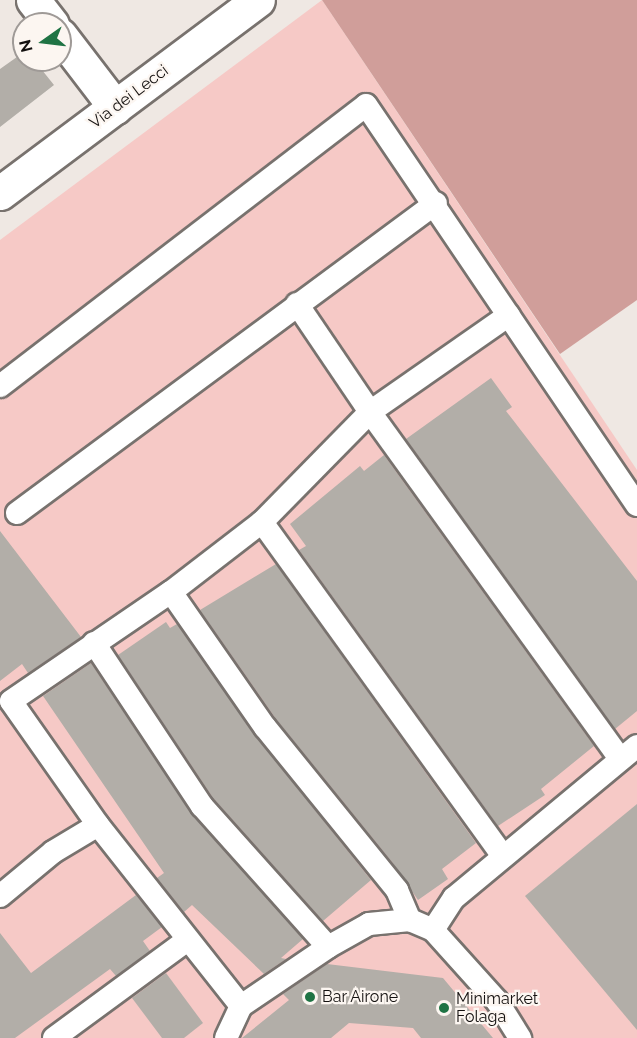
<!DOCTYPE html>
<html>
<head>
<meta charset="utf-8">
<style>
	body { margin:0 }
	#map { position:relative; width:637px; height:1038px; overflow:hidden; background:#efe8e3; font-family:Raleway,sans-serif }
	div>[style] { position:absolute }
	.green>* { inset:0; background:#f6c9c6 }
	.forest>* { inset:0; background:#d09e9a }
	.building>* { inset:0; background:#b2aea8 }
	.roads { filter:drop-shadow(2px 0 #78726e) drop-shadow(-2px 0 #78726e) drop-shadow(0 2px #78726e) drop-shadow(0 -2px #78726e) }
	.service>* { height:22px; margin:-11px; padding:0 11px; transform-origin:11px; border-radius:11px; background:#fff }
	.minor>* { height:33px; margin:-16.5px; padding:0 16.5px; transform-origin:16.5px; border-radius:16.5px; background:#fff }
	.tertiary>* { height:33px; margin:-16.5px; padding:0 16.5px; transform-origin:16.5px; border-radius:16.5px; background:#fff }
	.dots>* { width:16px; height:16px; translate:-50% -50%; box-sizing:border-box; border:3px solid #fcf6f1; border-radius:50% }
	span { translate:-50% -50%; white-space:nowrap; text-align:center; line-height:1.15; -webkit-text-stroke:4.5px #fcf6f1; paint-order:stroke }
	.street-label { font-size:16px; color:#13100f }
	.poi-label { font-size:16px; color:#13100f }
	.left { translate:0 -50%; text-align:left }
	.north { position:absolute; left:12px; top:12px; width:60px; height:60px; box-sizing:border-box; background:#fcf6f1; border:2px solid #9f9a97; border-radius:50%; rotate:256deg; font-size:16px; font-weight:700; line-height:24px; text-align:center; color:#13100f }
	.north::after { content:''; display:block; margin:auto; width:21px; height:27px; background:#1f7344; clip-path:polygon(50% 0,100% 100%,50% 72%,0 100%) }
</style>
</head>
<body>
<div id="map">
	<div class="green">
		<i style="clip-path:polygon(322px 0,637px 470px,637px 1038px,0 1038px,0 240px)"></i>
	</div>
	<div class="forest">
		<i style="clip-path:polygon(322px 0,637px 0,637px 300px,560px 354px)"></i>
	</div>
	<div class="building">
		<i style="clip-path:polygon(24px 52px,24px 60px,34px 60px,54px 85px,0 127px,0 69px)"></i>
		<i style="clip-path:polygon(491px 378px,512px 407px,506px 411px,637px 581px,637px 711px,615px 729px,406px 439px)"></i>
		<i style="clip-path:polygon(384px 455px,594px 746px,541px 789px,545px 795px,498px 826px,299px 550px,306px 546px,290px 524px,360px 466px,364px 471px)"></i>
		<i style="clip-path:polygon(0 531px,81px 637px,28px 673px,22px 664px,0 681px)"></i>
		<i style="clip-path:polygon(276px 564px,476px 843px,442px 869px,448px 879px,418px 900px,392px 862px,276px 719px,200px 610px)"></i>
		<i style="clip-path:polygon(166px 622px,170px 628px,177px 624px,255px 735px,371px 880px,323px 921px,213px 798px,118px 655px)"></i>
		<i style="clip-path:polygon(91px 663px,191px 813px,303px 939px,281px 958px,286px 959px,264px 974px,192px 905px,184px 912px,157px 878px,164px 873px,43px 696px)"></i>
		<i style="clip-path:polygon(637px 804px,637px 1030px,525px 896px)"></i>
		<i style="clip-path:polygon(136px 895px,162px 927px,143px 941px,150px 951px,116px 976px,110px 969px,15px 1038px,0 1038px,0 933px,31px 973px)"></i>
		<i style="clip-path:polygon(327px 964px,443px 978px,493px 1038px,421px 1038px,413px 1028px,349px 1023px,331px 1038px,242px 1038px,289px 1000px,283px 994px)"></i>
		<i style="clip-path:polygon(166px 973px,203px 1023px,184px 1038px,162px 1038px,132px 998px)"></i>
	</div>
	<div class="roads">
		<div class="service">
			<i style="left:297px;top:304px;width:130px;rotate:55.9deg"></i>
			<i style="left:370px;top:412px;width:428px;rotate:54.2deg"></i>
			<i style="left:0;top:386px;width:461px;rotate:-37.5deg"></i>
			<i style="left:366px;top:105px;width:483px;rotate:55.9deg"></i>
			<i style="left:17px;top:513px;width:521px;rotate:-36.5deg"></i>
			<i style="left:262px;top:522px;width:410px;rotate:54.2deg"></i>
			<i style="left:171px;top:592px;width:165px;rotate:55.2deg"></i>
			<i style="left:265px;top:727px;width:210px;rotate:51deg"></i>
			<i style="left:397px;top:890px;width:33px;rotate:67deg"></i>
			<i style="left:94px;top:643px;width:196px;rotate:56.5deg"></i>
			<i style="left:202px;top:806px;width:189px;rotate:48.2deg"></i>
			<i style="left:0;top:896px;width:69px;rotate:-39.7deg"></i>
			<i style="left:53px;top:852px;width:52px;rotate:-31deg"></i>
			<i style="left:433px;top:930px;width:38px;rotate:-57deg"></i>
			<i style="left:454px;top:898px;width:238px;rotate:-39.7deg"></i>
			<i style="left:241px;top:1006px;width:231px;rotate:-128.3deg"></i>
			<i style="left:98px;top:825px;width:151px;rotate:-125.1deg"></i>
			<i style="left:11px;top:701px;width:194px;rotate:-34.3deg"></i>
			<i style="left:171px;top:592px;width:115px;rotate:-37.6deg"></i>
			<i style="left:262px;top:522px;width:154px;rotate:-45.5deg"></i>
			<i style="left:370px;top:412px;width:169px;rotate:-34.9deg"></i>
			<i style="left:54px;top:1038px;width:164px;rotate:-36.3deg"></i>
			<i style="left:226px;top:1038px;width:35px;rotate:-65deg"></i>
			<i style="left:241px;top:1006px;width:105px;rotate:-34.1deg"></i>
			<i style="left:328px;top:947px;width:47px;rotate:-29.3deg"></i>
			<i style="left:369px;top:924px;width:41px;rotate:-5.6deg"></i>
			<i style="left:410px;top:920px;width:25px;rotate:23deg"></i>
			<i style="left:433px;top:930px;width:96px;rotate:48deg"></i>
			<i style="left:497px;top:1001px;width:44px;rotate:58.1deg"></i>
		</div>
		<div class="minor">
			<i style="left:33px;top:0;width:31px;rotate:52deg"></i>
			<i style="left:60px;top:35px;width:91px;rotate:52.6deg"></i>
		</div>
		<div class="tertiary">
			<i style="left:0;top:193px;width:322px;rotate:-36.8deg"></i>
		</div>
	</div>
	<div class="dots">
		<i style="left:310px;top:997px;background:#1f7344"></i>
		<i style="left:444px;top:1008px;background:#1f7344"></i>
	</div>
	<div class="street-label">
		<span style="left:129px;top:97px;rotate:-37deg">Via dei Lecci</span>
	</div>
	<div class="poi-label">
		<span class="left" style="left:322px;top:997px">Bar Airone</span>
		<span class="left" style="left:456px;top:1008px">Minimarket<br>Folaga</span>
	</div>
	<div class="north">N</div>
</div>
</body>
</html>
